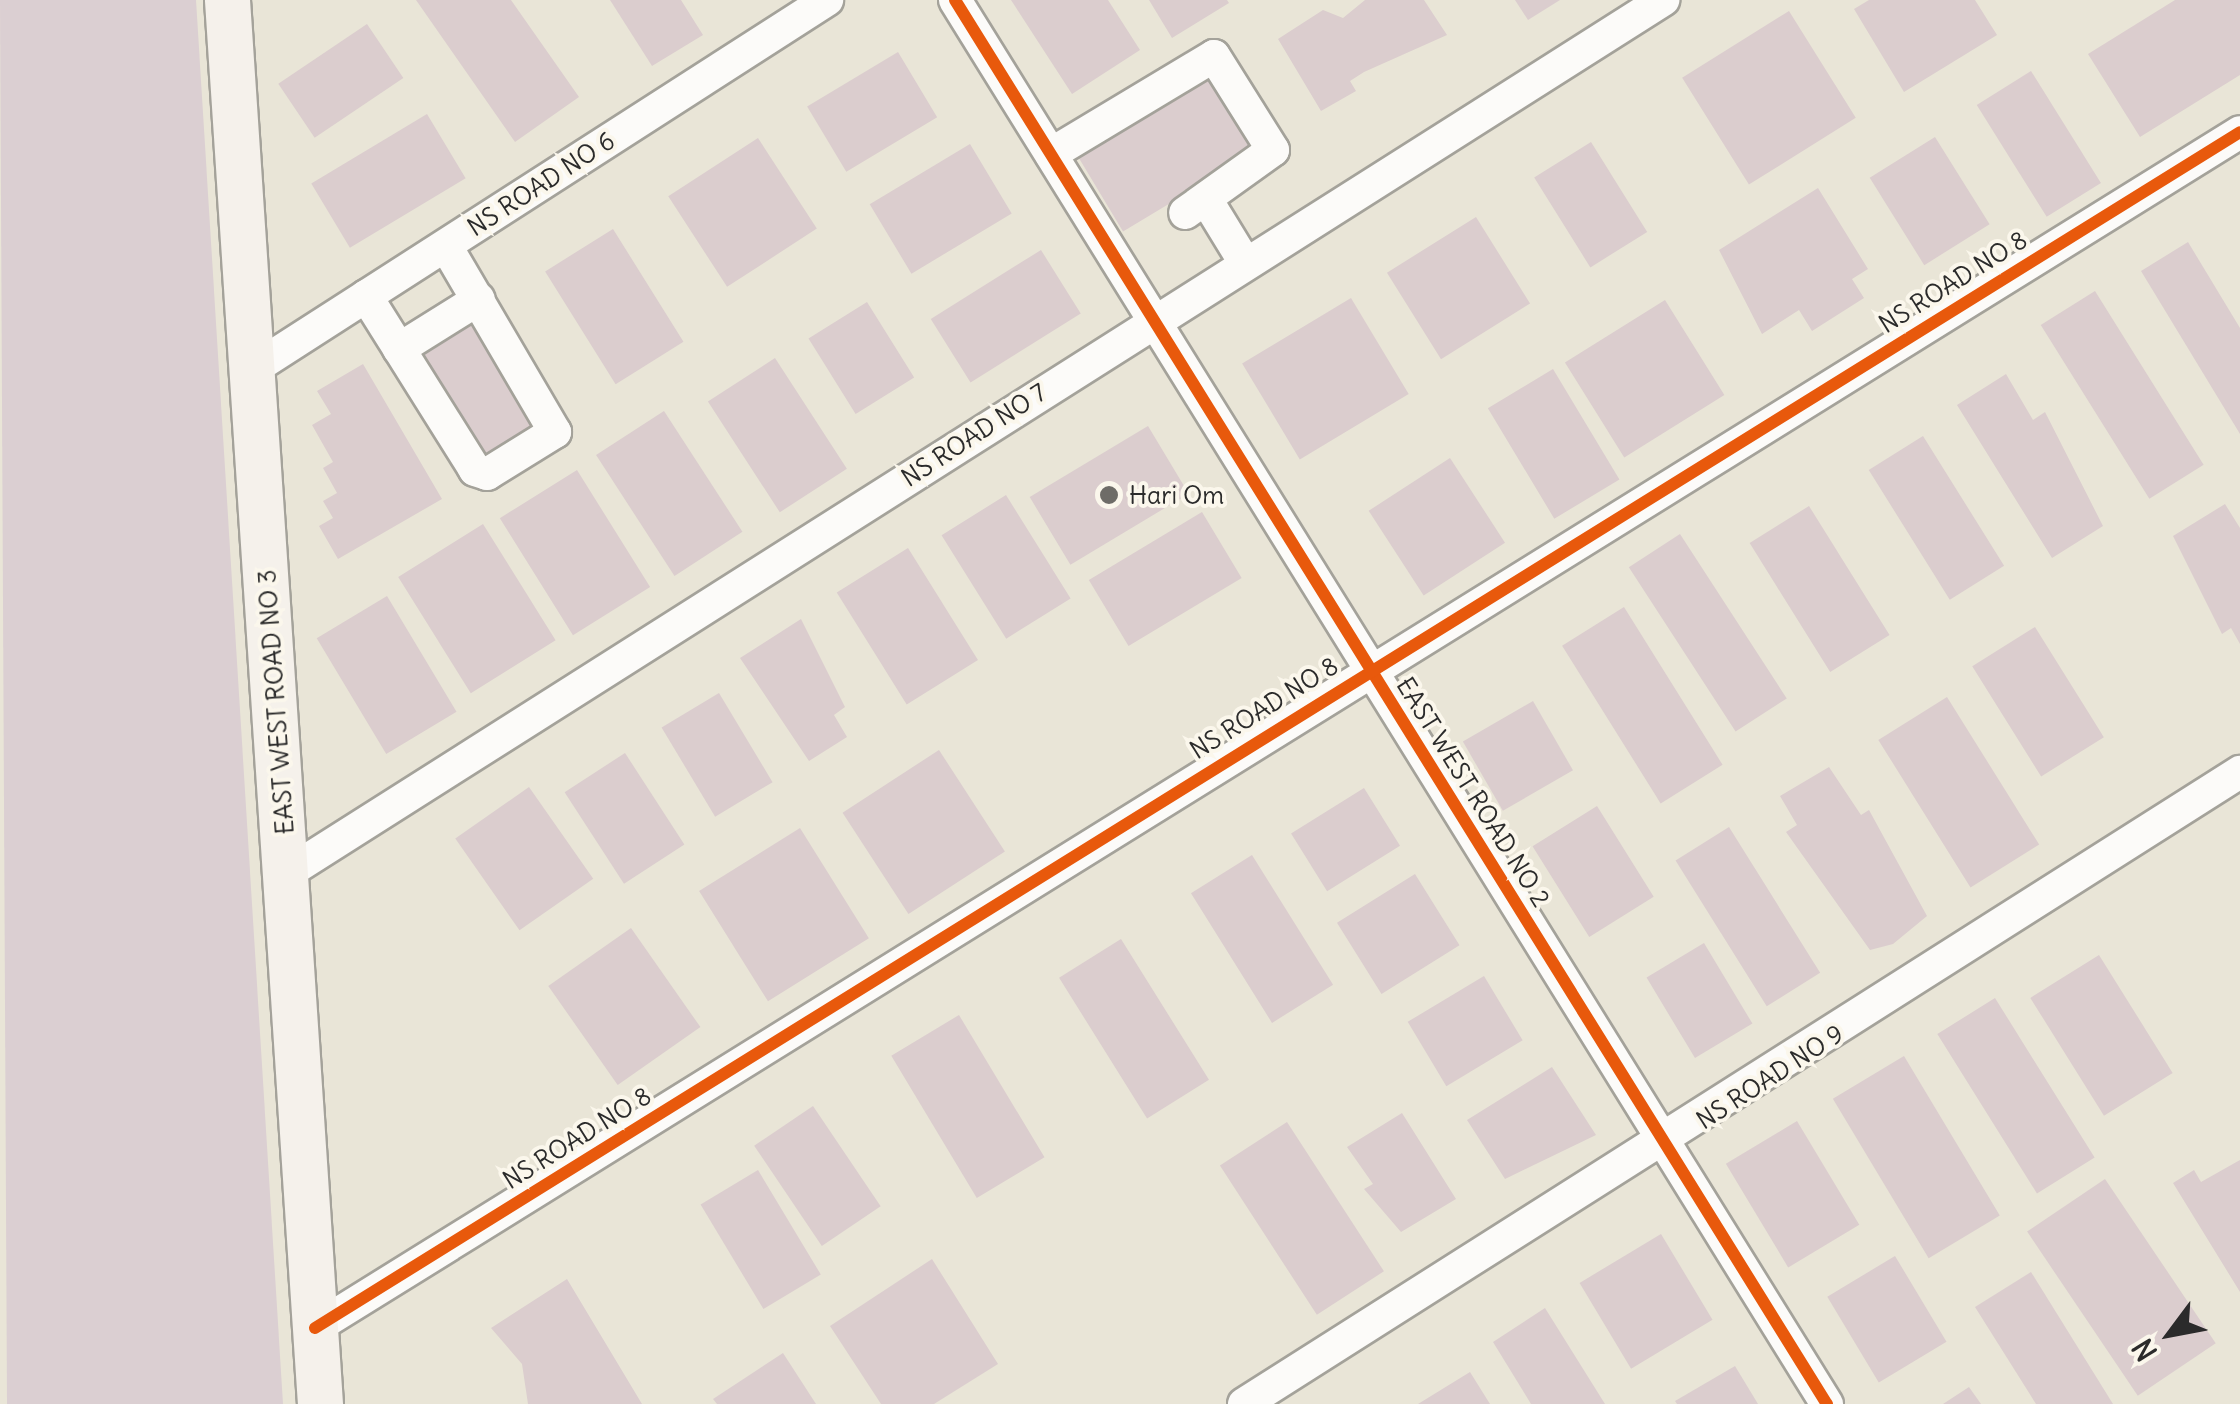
<!DOCTYPE html>
<html>
<head>
<meta charset="utf-8">
<style>
	body { margin:0 }
	#map { position:relative; width:2240px; height:1404px; overflow:hidden; background:#e9e5d7; font-family:Delius,sans-serif }
	div>[style] { position:absolute }
	.industrial>* { inset:0; background:#dbcfd2 }
	.building>* { inset:0; background:#dbcdce; transform-origin:0 0 }
	.roads { filter:drop-shadow(2px 0 #a4a29a) drop-shadow(-2px 0 #a4a29a) drop-shadow(0 2px #a4a29a) drop-shadow(0 -2px #a4a29a) }
	.street>* { height:32px; margin:-16px; padding:0 16px; transform-origin:16px; border-radius:16px; background:#fcfbf9 }
	.secondary>* { height:45px; margin:-22.5px; padding:0 22.5px; transform-origin:22.5px; border-radius:22.5px; background:#f5f1eb }
	.cycleway>* { height:12px; margin:-6px; padding:0 6px; transform-origin:6px; border-radius:6px; background:#e8590c }
	.dots>* { width:28px; height:28px; translate:-50% -50%; box-sizing:border-box; border:5px solid #fbf7ec; border-radius:50% }
	span { translate:-50% -50%; white-space:nowrap; text-align:center; line-height:1.15; -webkit-text-stroke:8px #fbf7ec; paint-order:stroke }
	.street-label { font-size:25px; color:#2b2b2b }
	.poi-label { font-size:25px; color:#2b2b2b }
	.left { translate:0 -50%; text-align:left }
	.north { position:absolute; left:2120px; top:1284px; width:100px; height:100px; -webkit-text-stroke:8px #fbf7ec; paint-order:stroke; rotate:238deg; font-size:28px; font-weight:700; line-height:40px; text-align:center; color:#2b2b2b }
	.north::after { content:''; display:block; margin:auto; width:35px; height:45px; background:#2b2b2b; clip-path:polygon(50% 0,100% 100%,50% 72%,0 100%) }
</style>
</head>
<body>
<div id="map">
	<div class="industrial">
		<i style="clip-path:polygon(0 0,196px 0,283px 1404px,7px 1404px)"></i>
	</div>
	<div class="building">
		<i style="clip-path:polygon(416px 0,511px 0,579px 97px,515px 142px)"></i>
		<i style="clip-path:polygon(610px 0,681px 0,703px 35px,652px 66px)"></i>
		<i style="clip-path:polygon(1011px 0,1108px 0,1140px 50px,1072px 94px)"></i>
		<i style="clip-path:polygon(1149px 0,1227px 0,1229px 3px,1172px 38px)"></i>
		<i style="clip-path:polygon(1365px 0,1424px 0,1447px 35px,1364px 72px,1350px 81px,1356px 91px,1321px 111px,1278px 39px,1323px 10px,1343px 18px)"></i>
		<i style="clip-path:polygon(1515px 0,1560px 0,1528px 20px)"></i>
		<i style="clip-path:polygon(1869px 0,1975px 0,1997px 35px,1904px 92px,1854px 9px)"></i>
		<i style="clip-path:polygon(2175px 0,2240px 0,2240px 75px,2140px 137px,2088px 54px)"></i>
		<i style="left:1789px;top:11px;width:126px;height:126px;rotate:58deg"></i>
		<i style="left:367px;top:24px;width:65px;height:107px;rotate:56deg"></i>
		<i style="left:898px;top:52px;width:76px;height:106px;rotate:59deg"></i>
		<i style="left:1208px;top:66px;width:98px;height:158px;rotate:59deg"></i>
		<i style="left:2031px;top:71px;width:132px;height:64px;rotate:58deg"></i>
		<i style="left:427px;top:114px;width:75px;height:135px;rotate:59deg"></i>
		<i style="left:1935px;top:137px;width:103px;height:77px;rotate:58deg"></i>
		<i style="left:758px;top:138px;width:108px;height:107px;rotate:57deg"></i>
		<i style="left:1591px;top:142px;width:106px;height:67px;rotate:58deg"></i>
		<i style="left:970px;top:144px;width:81px;height:117px;rotate:59deg"></i>
		<i style="clip-path:polygon(1818px 188px,1868px 269px,1852px 279px,1864px 298px,1812px 331px,1799px 310px,1762px 334px,1719px 250px)"></i>
		<i style="left:1476px;top:217px;width:102px;height:105px;rotate:58deg"></i>
		<i style="left:613px;top:229px;width:133px;height:80px;rotate:58deg"></i>
		<i style="clip-path:polygon(2188px 242px,2240px 328px,2240px 434px,2141px 271px)"></i>
		<i style="left:1041px;top:250px;width:75px;height:130px;rotate:58deg"></i>
		<i style="left:2095px;top:291px;width:205px;height:64px;rotate:58deg"></i>
		<i style="left:1351px;top:298px;width:112px;height:127px;rotate:59deg"></i>
		<i style="left:1665px;top:300px;width:112px;height:118px;rotate:58deg"></i>
		<i style="left:867px;top:302px;width:89px;height:69px;rotate:58deg"></i>
		<i style="left:482px;top:312px;width:130px;height:79px;rotate:58deg"></i>
		<i style="left:775px;top:358px;width:132px;height:80px;rotate:57deg"></i>
		<i style="clip-path:polygon(363px 364px,442px 499px,338px 559px,319px 526px,333px 518px,323px 501px,337px 493px,323px 468px,333px 462px,312px 425px,331px 414px,317px 391px)"></i>
		<i style="left:1553px;top:369px;width:129px;height:76px;rotate:59deg"></i>
		<i style="clip-path:polygon(2006px 374px,2033px 420px,2045px 412px,2103px 526px,2052px 558px,1957px 405px)"></i>
		<i style="left:664px;top:411px;width:144px;height:81px;rotate:57deg"></i>
		<i style="left:1148px;top:426px;width:79px;height:138px;rotate:59deg"></i>
		<i style="left:1923px;top:436px;width:153px;height:64px;rotate:58deg"></i>
		<i style="left:1450px;top:458px;width:101px;height:97px;rotate:57deg"></i>
		<i style="left:577px;top:470px;width:138px;height:91px;rotate:58deg"></i>
		<i style="left:1006px;top:495px;width:122px;height:76px;rotate:58deg"></i>
		<i style="clip-path:polygon(2225px 504px,2240px 528px,2240px 644px,2231px 628px,2222px 634px,2173px 536px)"></i>
		<i style="left:1809px;top:506px;width:152px;height:70px;rotate:58deg"></i>
		<i style="left:1202px;top:512px;width:77px;height:132px;rotate:59deg"></i>
		<i style="left:483px;top:524px;width:137px;height:100px;rotate:58deg"></i>
		<i style="left:1680px;top:534px;width:196px;height:61px;rotate:57deg"></i>
		<i style="left:908px;top:548px;width:132px;height:84px;rotate:58deg"></i>
		<i style="left:387px;top:596px;width:135px;height:82px;rotate:59deg"></i>
		<i style="left:1624px;top:607px;width:186px;height:73px;rotate:58deg"></i>
		<i style="clip-path:polygon(801px 619px,845px 707px,834px 715px,847px 737px,809px 761px,740px 658px)"></i>
		<i style="left:2035px;top:627px;width:130px;height:74px;rotate:58deg"></i>
		<i style="left:719px;top:693px;width:104px;height:67px;rotate:59deg"></i>
		<i style="left:1947px;top:697px;width:174px;height:81px;rotate:58deg"></i>
		<i style="left:1533px;top:701px;width:80px;height:81px;rotate:60deg"></i>
		<i style="left:939px;top:750px;width:121px;height:115px;rotate:57deg"></i>
		<i style="left:625px;top:753px;width:109px;height:72px;rotate:57deg"></i>
		<i style="clip-path:polygon(1829px 767px,1861px 815px,1869px 810px,1927px 916px,1893px 944px,1870px 950px,1786px 832px,1797px 825px,1780px 796px)"></i>
		<i style="left:529px;top:787px;width:112px;height:90px;rotate:55deg"></i>
		<i style="left:1364px;top:788px;width:68px;height:86px;rotate:58deg"></i>
		<i style="left:1597px;top:806px;width:107px;height:76px;rotate:58deg"></i>
		<i style="left:1729px;top:827px;width:172px;height:63px;rotate:58deg"></i>
		<i style="left:800px;top:828px;width:130px;height:119px;rotate:58deg"></i>
		<i style="left:1252px;top:855px;width:153px;height:72px;rotate:58deg"></i>
		<i style="left:1415px;top:874px;width:84px;height:92px;rotate:58deg"></i>
		<i style="left:631px;top:928px;width:121px;height:101px;rotate:55deg"></i>
		<i style="left:1121px;top:939px;width:166px;height:73px;rotate:58deg"></i>
		<i style="left:1704px;top:943px;width:94px;height:67px;rotate:59deg"></i>
		<i style="left:2099px;top:955px;width:139px;height:81px;rotate:58deg"></i>
		<i style="left:1484px;top:976px;width:75px;height:89px;rotate:59deg"></i>
		<i style="left:1995px;top:998px;width:188px;height:68px;rotate:58deg"></i>
		<i style="left:959px;top:1015px;width:166px;height:79px;rotate:59deg"></i>
		<i style="left:1904px;top:1056px;width:186px;height:83px;rotate:59deg"></i>
		<i style="clip-path:polygon(1552px 1067px,1596px 1135px,1505px 1179px,1467px 1120px)"></i>
		<i style="left:813px;top:1106px;width:121px;height:71px;rotate:56deg"></i>
		<i style="clip-path:polygon(1402px 1113px,1456px 1199px,1401px 1232px,1364px 1189px,1373px 1184px,1347px 1147px)"></i>
		<i style="left:1797px;top:1121px;width:121px;height:83px;rotate:59deg"></i>
		<i style="left:1287px;top:1122px;width:178px;height:80px;rotate:57deg"></i>
		<i style="clip-path:polygon(2240px 1160px,2240px 1292px,2173px 1183px,2194px 1170px,2201px 1182px)"></i>
		<i style="left:758px;top:1170px;width:122px;height:67px;rotate:59deg"></i>
		<i style="left:2105px;top:1179px;width:198px;height:94px;rotate:56deg"></i>
		<i style="left:1661px;top:1234px;width:100px;height:95px;rotate:59deg"></i>
		<i style="left:1895px;top:1256px;width:100px;height:79px;rotate:59deg"></i>
		<i style="clip-path:polygon(932px 1259px,998px 1364px,934px 1404px,881px 1404px,830px 1326px)"></i>
		<i style="clip-path:polygon(2031px 1272px,2113px 1404px,2036px 1404px,1975px 1307px)"></i>
		<i style="clip-path:polygon(567px 1279px,642px 1404px,528px 1404px,522px 1364px,491px 1328px)"></i>
		<i style="clip-path:polygon(1545px 1308px,1605px 1404px,1531px 1404px,1493px 1342px)"></i>
		<i style="clip-path:polygon(783px 1353px,816px 1404px,717px 1404px,713px 1399px)"></i>
		<i style="clip-path:polygon(1735px 1366px,1758px 1404px,1677px 1404px,1675px 1401px)"></i>
		<i style="clip-path:polygon(1470px 1372px,1490px 1404px,1418px 1404px)"></i>
		<i style="clip-path:polygon(1969px 1387px,1981px 1404px,1943px 1404px)"></i>
	</div>
	<div class="roads">
		<div class="street">
			<i style="left:955px;top:0;width:1653px;rotate:58.16deg"></i>
			<i style="left:1051px;top:154px;width:190px;rotate:-31deg"></i>
			<i style="left:1214px;top:56px;width:111px;rotate:57.9deg"></i>
			<i style="left:1273px;top:150px;width:108px;rotate:144.4deg"></i>
			<i style="left:1206px;top:199px;width:75px;rotate:58.6deg"></i>
			<i style="left:366px;top:296px;width:205px;rotate:57.9deg"></i>
			<i style="left:475px;top:470px;width:13px;rotate:18deg"></i>
			<i style="left:487px;top:474px;width:80px;rotate:-31.7deg"></i>
			<i style="left:555px;top:432px;width:216px;rotate:-120.4deg"></i>
			<i style="left:399px;top:349px;width:94px;rotate:-32deg"></i>
			<i style="left:256px;top:367px;width:679px;rotate:-32.73deg"></i>
			<i style="left:287px;top:873px;width:1630px;rotate:-32.39deg"></i>
			<i style="left:315px;top:1328px;width:2266px;rotate:-31.85deg"></i>
			<i style="left:1244px;top:1404px;width:1180px;rotate:-32.4deg"></i>
		</div>
		<div class="secondary">
			<i style="left:227px;top:0;width:1407px;rotate:86.21deg"></i>
		</div>
	</div>
	<div class="cycleway">
		<i style="left:955px;top:0;width:1653px;rotate:58.16deg"></i>
		<i style="left:315px;top:1328px;width:2266px;rotate:-31.85deg"></i>
	</div>
	<div class="dots">
		<i style="left:1109px;top:495px;background:#6e6c67"></i>
	</div>
	<div class="street-label">
		<span style="left:541px;top:184px;rotate:-33deg">NS ROAD NO 6</span>
		<span style="left:1953px;top:282px;rotate:-32deg">NS ROAD NO 8</span>
		<span style="left:974px;top:435px;rotate:-33deg">NS ROAD NO 7</span>
		<span style="left:276px;top:702px;rotate:-94deg">EAST WEST ROAD NO 3</span>
		<span style="left:1264px;top:708px;rotate:-32deg">NS ROAD NO 8</span>
		<span style="left:1473px;top:792px;rotate:58deg">EAST WEST ROAD NO 2</span>
		<span style="left:1770px;top:1077px;rotate:-33deg">NS ROAD NO 9</span>
		<span style="left:577px;top:1138px;rotate:-32deg">NS ROAD NO 8</span>
	</div>
	<div class="poi-label">
		<span class="left" style="left:1129px;top:495px">Hari Om</span>
	</div>
	<div class="north">N</div>
</div>
</body>
</html>
